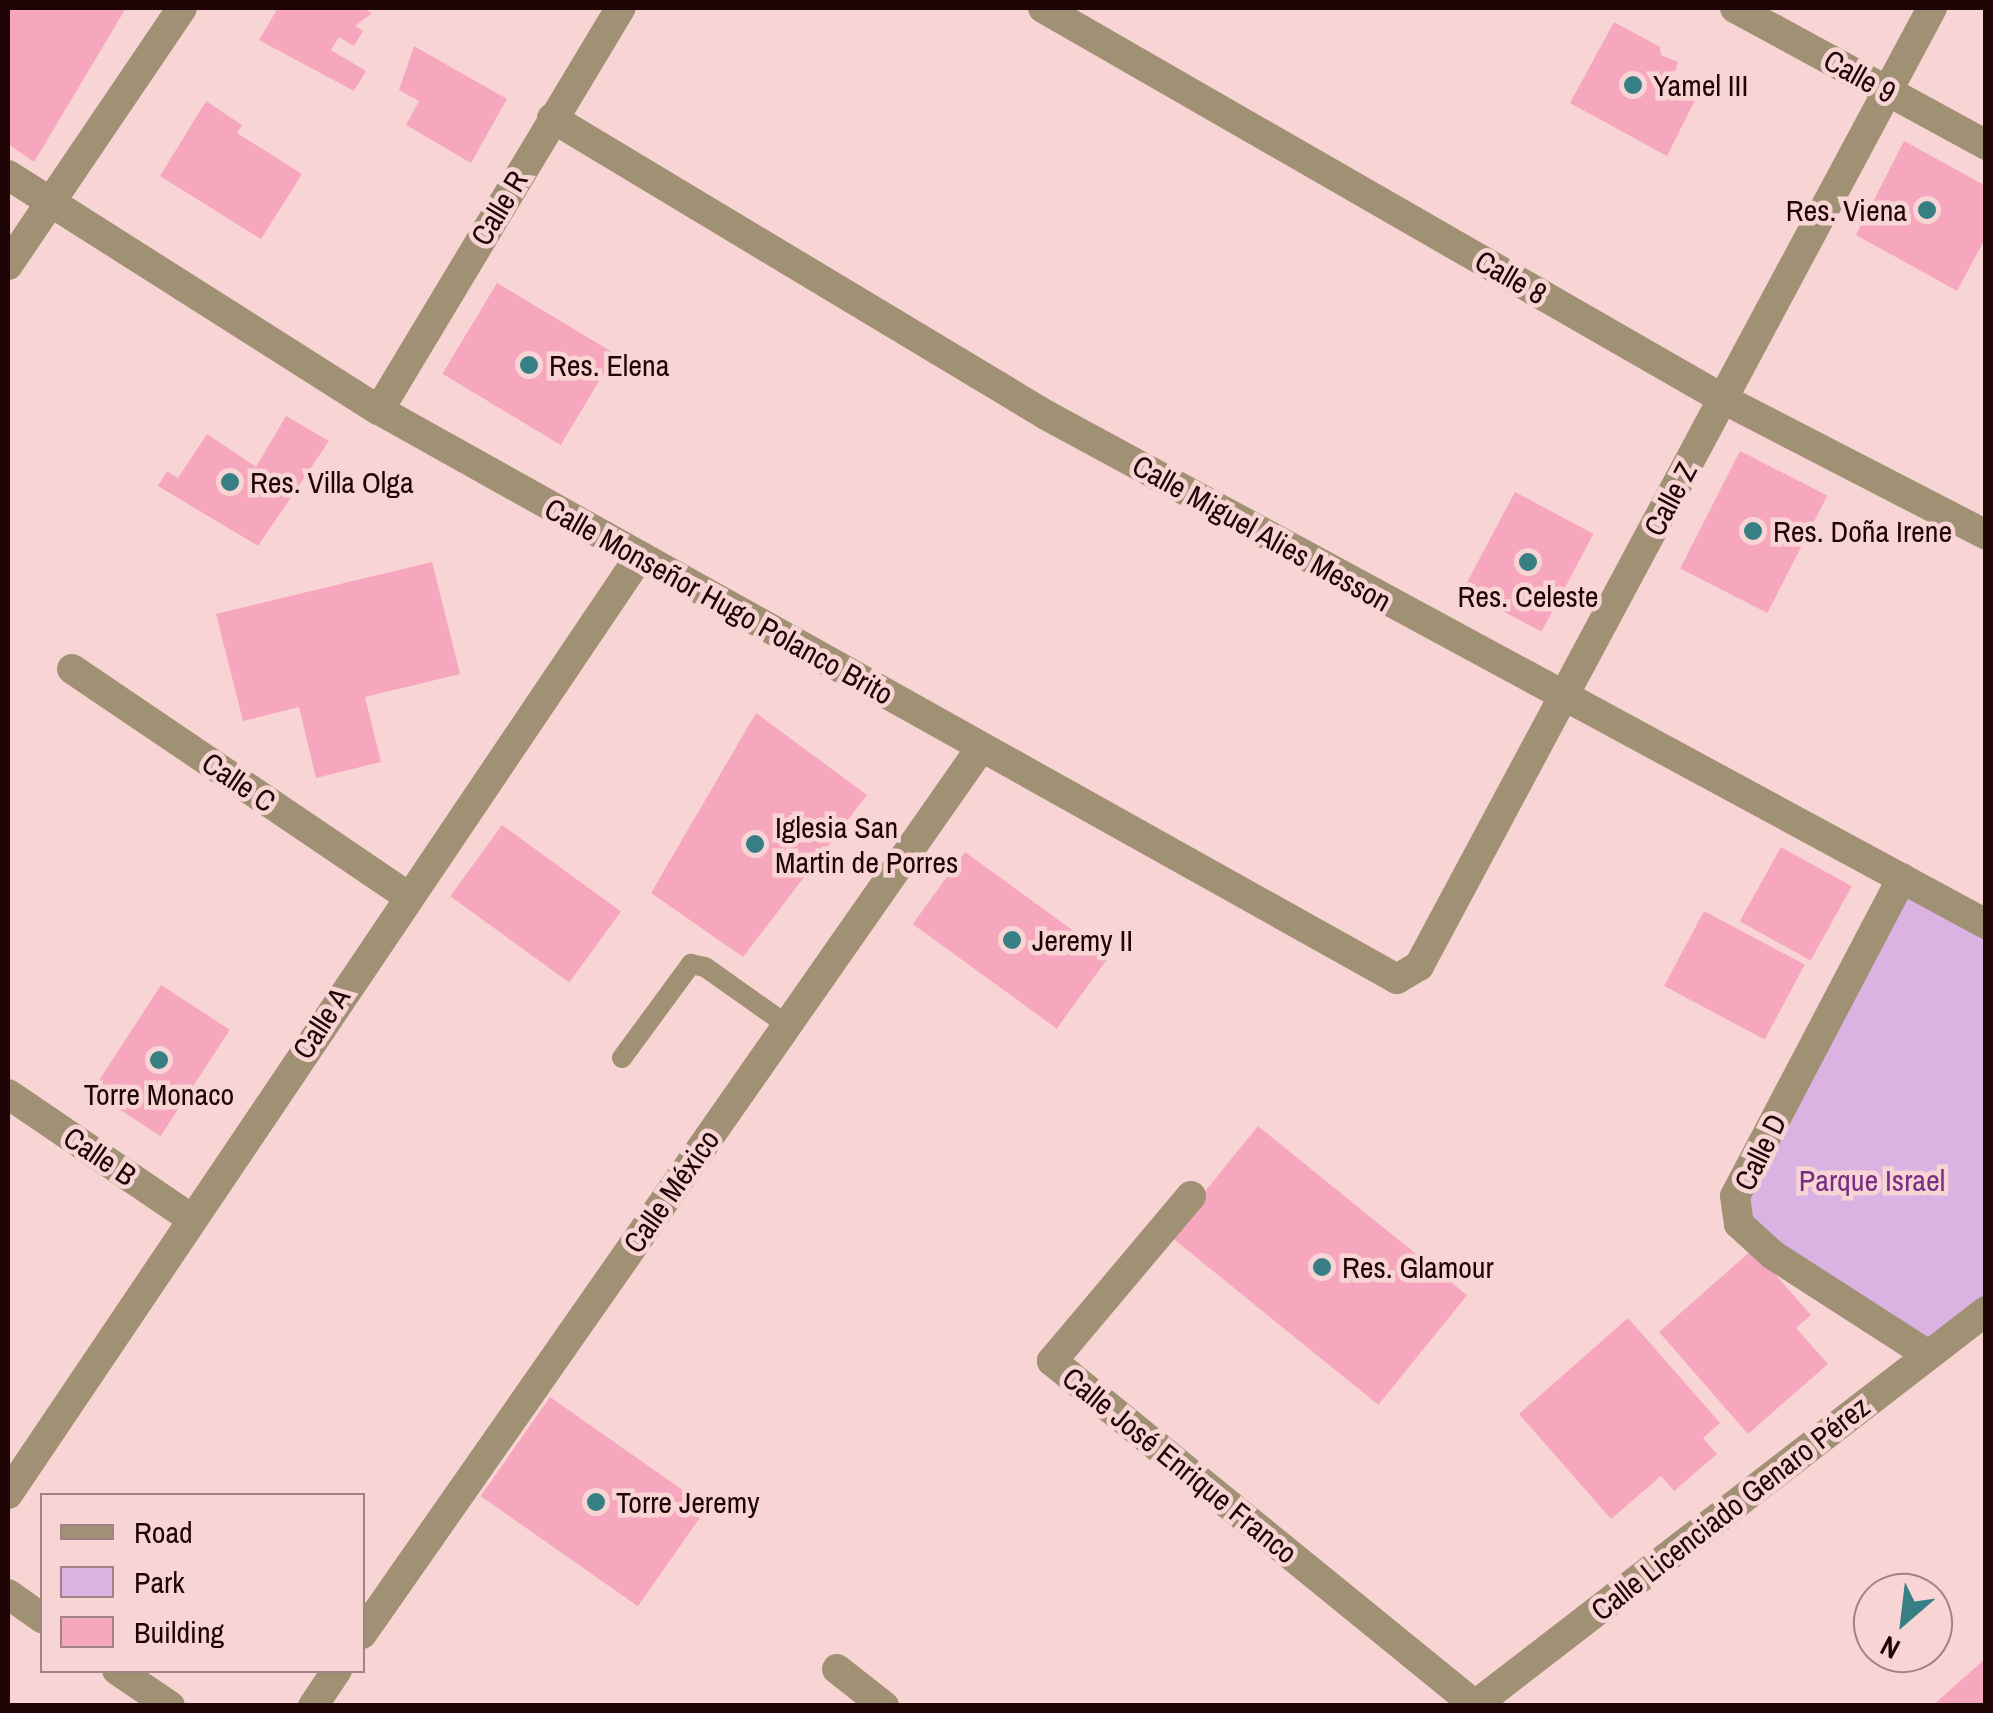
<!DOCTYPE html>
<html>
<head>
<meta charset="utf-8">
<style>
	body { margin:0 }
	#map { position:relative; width:1993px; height:1713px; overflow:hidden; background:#f8d5d4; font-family:"Archivo Narrow",sans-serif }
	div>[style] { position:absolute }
	.green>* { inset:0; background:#dbb3e3 }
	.building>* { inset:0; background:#f6a7bd; transform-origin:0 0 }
	.lane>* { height:20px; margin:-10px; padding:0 10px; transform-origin:10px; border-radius:10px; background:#a09074 }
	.street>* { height:30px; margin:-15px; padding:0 15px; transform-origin:15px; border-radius:15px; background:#a09074 }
	.dots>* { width:28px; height:28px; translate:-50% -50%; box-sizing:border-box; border:5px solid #f8d5d4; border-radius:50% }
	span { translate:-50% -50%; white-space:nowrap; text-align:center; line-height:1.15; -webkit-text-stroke:9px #f8d5d4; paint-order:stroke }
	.street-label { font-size:30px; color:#200506 }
	.poi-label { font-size:30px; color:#200506 }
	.left { translate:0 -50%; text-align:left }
	.right { translate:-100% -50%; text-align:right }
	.park-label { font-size:30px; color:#762d84 }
	.frame { position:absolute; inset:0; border:10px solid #200506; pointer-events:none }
	.legend { position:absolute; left:40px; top:1493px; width:325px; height:180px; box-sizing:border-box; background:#f8d5d4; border:2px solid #a28282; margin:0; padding:12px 18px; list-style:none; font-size:30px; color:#200506 }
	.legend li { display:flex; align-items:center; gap:20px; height:50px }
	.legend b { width:50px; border:2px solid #a28282 }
	.north { position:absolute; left:1853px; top:1573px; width:100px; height:100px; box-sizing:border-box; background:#f8d5d4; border:2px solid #a28282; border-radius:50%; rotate:208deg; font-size:28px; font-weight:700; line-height:40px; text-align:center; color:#200506 }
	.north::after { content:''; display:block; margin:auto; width:35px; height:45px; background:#377f84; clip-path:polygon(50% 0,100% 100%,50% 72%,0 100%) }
</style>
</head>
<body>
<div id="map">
	<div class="green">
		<i style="clip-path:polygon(1902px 878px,1985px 924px,1985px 1311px,1928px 1355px,1773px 1255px,1735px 1196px)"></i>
	</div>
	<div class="building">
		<i style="clip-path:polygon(8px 8px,126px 8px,34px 162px,8px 144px)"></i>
		<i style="clip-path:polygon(278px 8px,362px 8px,372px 13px,355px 26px,363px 31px,354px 46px,339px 37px,331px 50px,366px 71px,354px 91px,259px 40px)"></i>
		<i style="clip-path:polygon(1614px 22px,1660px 47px,1661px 55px,1678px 62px,1673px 79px,1699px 92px,1667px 156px,1570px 103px)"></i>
		<i style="clip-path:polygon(414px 46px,507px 99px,471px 163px,406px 125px,419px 101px,399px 90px)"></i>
		<i style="clip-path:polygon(206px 101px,242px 125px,237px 133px,302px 174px,261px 239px,160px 176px)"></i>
		<i style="clip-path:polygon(1904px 141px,1986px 186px,1986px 237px,1957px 291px,1856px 235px)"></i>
		<i style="left:497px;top:283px;width:138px;height:106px;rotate:31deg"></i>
		<i style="clip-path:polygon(286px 416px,329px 441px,258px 546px,158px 486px,167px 471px,178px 478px,207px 434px,256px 467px)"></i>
		<i style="left:1740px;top:451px;width:98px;height:132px;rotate:27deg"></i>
		<i style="left:1515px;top:492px;width:89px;height:111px;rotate:28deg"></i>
		<i style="clip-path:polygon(432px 562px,460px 674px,365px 697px,381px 762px,316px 778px,299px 707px,243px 721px,216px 614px)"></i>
		<i style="clip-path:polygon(756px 713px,867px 795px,743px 957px,651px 893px)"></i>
		<i style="left:502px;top:825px;width:147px;height:88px;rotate:36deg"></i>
		<i style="left:1781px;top:847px;width:81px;height:85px;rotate:29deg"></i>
		<i style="left:965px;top:852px;width:178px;height:89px;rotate:36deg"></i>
		<i style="left:1704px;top:911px;width:114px;height:85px;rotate:28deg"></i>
		<i style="left:161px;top:985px;width:82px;height:127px;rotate:33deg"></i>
		<i style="left:1258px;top:1126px;width:269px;height:141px;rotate:39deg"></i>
		<i style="clip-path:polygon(1753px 1249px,1811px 1315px,1796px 1328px,1828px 1364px,1748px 1434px,1659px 1332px)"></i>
		<i style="clip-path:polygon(1628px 1318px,1720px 1423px,1703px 1438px,1717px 1454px,1674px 1491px,1661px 1476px,1611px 1519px,1519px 1414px)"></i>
		<i style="left:550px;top:1397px;width:192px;height:121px;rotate:35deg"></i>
		<i style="clip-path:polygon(1986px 1658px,1986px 1706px,1932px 1706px)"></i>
	</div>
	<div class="lane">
		<i style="left:622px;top:1058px;width:117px;rotate:-53.7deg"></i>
		<i style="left:691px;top:964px;width:14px;rotate:12deg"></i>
		<i style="left:705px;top:967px;width:100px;rotate:35.3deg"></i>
	</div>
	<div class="street">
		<i style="left:1043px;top:8px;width:784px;rotate:29.9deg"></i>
		<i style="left:1723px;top:399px;width:296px;rotate:27.3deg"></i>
		<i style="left:1735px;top:8px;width:286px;rotate:28.6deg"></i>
		<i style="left:552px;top:118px;width:576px;rotate:31.01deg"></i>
		<i style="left:1046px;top:415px;width:1069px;rotate:28.44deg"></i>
		<i style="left:8px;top:175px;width:439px;rotate:32.4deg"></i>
		<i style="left:379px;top:410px;width:1166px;rotate:29.2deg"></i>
		<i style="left:1397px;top:979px;width:26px;rotate:-31deg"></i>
		<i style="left:1419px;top:966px;width:1087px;rotate:-61.83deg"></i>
		<i style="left:8px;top:265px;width:310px;rotate:-55.9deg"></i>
		<i style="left:379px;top:410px;width:469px;rotate:-59deg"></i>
		<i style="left:72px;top:669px;width:403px;rotate:34.1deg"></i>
		<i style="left:1902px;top:878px;width:359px;rotate:117.7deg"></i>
		<i style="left:1735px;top:1196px;width:28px;rotate:82deg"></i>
		<i style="left:1739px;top:1224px;width:46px;rotate:42.4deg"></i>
		<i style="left:1773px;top:1255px;width:184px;rotate:32.8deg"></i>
		<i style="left:8px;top:1094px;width:222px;rotate:34.2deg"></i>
		<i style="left:1191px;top:1196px;width:216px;rotate:130.1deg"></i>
		<i style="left:1052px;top:1361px;width:545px;rotate:39.12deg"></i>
		<i style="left:8px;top:1494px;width:1131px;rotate:-56.03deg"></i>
		<i style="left:8px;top:1594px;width:42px;rotate:35.2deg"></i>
		<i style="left:362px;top:1634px;width:1079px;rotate:-55.07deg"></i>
		<i style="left:837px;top:1669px;width:60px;rotate:38.2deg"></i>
		<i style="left:117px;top:1670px;width:64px;rotate:34.2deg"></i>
		<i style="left:313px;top:1706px;width:43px;rotate:-56.3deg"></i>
		<i style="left:1474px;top:1706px;width:647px;rotate:-37.65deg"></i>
	</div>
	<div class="dots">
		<i style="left:1633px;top:85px;background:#377f84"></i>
		<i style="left:1927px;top:210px;background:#377f84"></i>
		<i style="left:529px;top:365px;background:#377f84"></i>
		<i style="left:230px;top:482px;background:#377f84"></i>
		<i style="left:1753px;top:531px;background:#377f84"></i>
		<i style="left:1528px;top:562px;background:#377f84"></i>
		<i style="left:755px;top:844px;background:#377f84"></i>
		<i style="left:1012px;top:940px;background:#377f84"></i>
		<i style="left:159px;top:1060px;background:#377f84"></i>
		<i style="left:1322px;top:1267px;background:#377f84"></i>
		<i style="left:596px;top:1502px;background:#377f84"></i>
	</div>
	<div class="street-label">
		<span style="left:1860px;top:76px;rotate:29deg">Calle 9</span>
		<span style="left:499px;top:208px;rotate:-59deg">Calle R</span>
		<span style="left:1511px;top:277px;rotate:30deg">Calle 8</span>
		<span style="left:1670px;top:499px;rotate:-62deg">Calle Z</span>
		<span style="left:1262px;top:533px;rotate:29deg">Calle Miguel Alies Messon</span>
		<span style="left:719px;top:601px;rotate:29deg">Calle Monseñor Hugo Polanco Brito</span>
		<span style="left:239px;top:782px;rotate:34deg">Calle C</span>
		<span style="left:321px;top:1023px;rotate:-57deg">Calle A</span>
		<span style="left:1760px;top:1152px;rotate:-64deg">Calle D</span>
		<span style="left:100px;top:1156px;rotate:34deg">Calle B</span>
		<span style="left:671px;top:1191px;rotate:-55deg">Calle México</span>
		<span style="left:1180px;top:1465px;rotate:39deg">Calle José Enrique Franco</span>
		<span style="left:1730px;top:1508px;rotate:-38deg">Calle Licenciado Genaro Pérez</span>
	</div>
	<div class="poi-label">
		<span class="left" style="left:1653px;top:85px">Yamel III</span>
		<span class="right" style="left:1907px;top:210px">Res. Viena</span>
		<span class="left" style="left:549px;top:365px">Res. Elena</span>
		<span class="left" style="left:250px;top:482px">Res. Villa Olga</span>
		<span class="left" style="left:1773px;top:531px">Res. Doña Irene</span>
		<span style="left:1528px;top:596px">Res. Celeste</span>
		<span class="left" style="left:775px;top:844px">Iglesia San<br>Martin de Porres</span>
		<span class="left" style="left:1032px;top:940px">Jeremy II</span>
		<span style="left:159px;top:1094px">Torre Monaco</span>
		<span class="left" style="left:1342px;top:1267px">Res. Glamour</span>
		<span class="left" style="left:616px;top:1502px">Torre Jeremy</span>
	</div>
	<div class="park-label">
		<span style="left:1872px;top:1180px">Parque Israel</span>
	</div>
	<div class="frame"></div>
	<ul class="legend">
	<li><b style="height:12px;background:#a09074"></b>Road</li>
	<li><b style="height:28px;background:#dbb3e3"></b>Park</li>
	<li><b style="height:28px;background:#f6a7bd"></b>Building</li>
	</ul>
	<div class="north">N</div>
</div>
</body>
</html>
